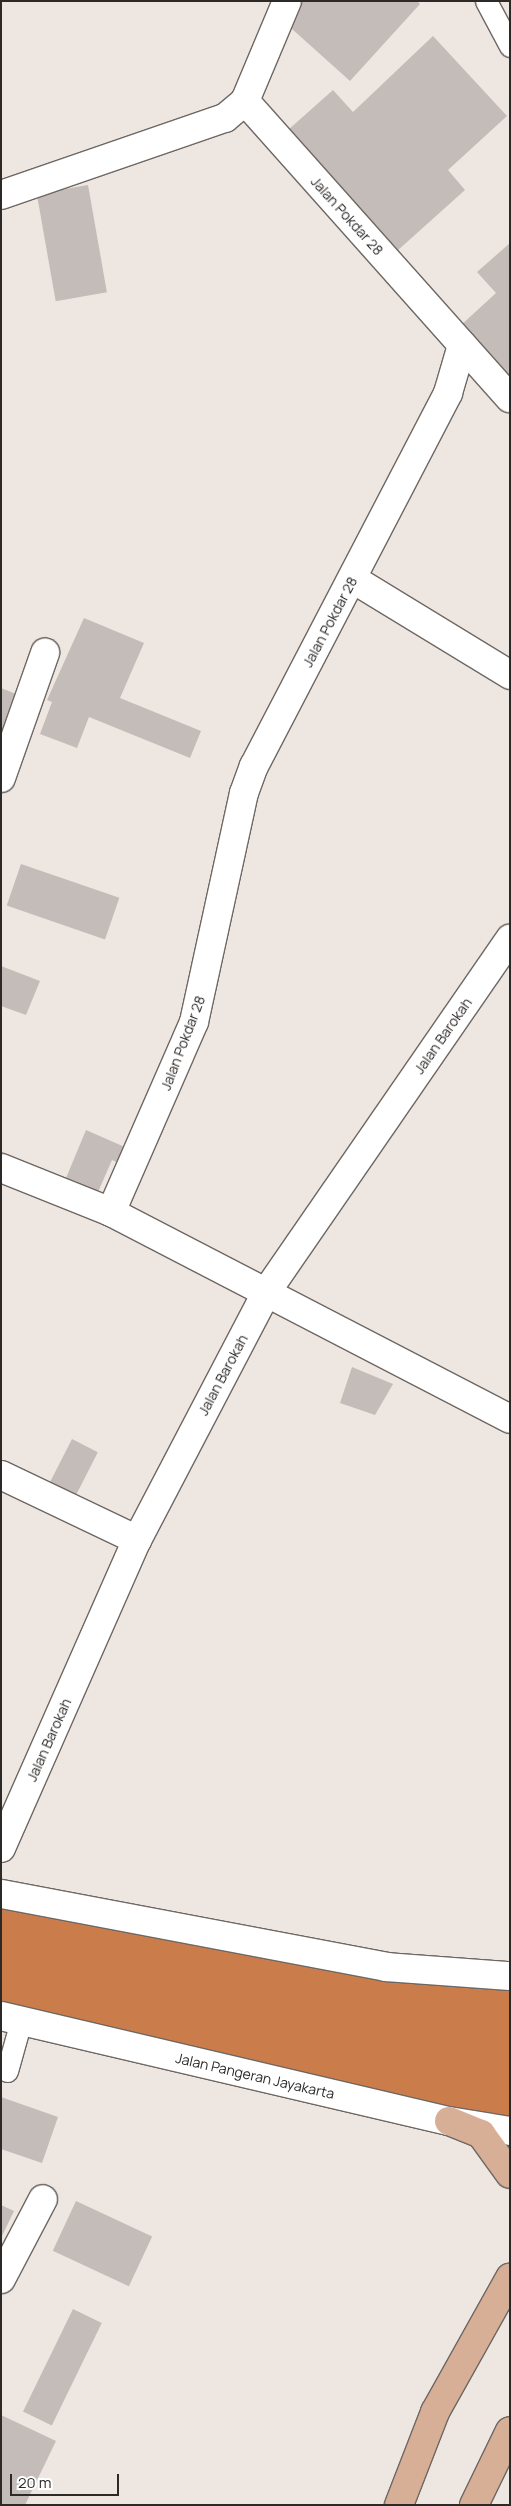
<!DOCTYPE html>
<html>
<head>
<meta charset="utf-8">
<style>
	body { margin:0 }
	#map { position:relative; width:511px; height:2506px; overflow:hidden; background:#eee6e1; font-family:Manrope,sans-serif }
	div>[style] { position:absolute }
	.water>* { inset:0; background:#ca7c4a }
	.building>* { inset:0; background:#c4bcb8; transform-origin:0 0 }
	.roads { filter:drop-shadow(1px 0 #6e6763) drop-shadow(-1px 0 #6e6763) drop-shadow(0 1px #6e6763) drop-shadow(0 -1px #6e6763) }
	.service>* { height:21px; margin:-10.5px; padding:0 10.5px; transform-origin:10.5px; border-radius:10.5px; background:#fff }
	.minor>* { height:28px; margin:-14px; padding:0 14px; transform-origin:14px; border-radius:14px; background:#fff }
	.tertiary>* { height:28px; margin:-14px; padding:0 14px; transform-origin:14px; border-radius:14px; background:#fff }
	.primary>* { height:28px; margin:-14px; padding:0 14px; transform-origin:14px; border-radius:14px; background:#d7af97 }
	span { translate:-50% -50%; white-space:nowrap; text-align:center; line-height:1.15; -webkit-text-stroke:4px #fff; paint-order:stroke }
	.street-label { font-size:14px; color:#2c2927 }
	.frame { position:absolute; inset:0; border:2px solid #2c2927; pointer-events:none }
	.scale { position:absolute; left:10px; top:2474px; width:109px; height:22px; box-sizing:border-box; border:2px solid #2c2927; border-top:0; padding-left:6px; font-size:15px; line-height:18px; white-space:nowrap; color:#2c2927; -webkit-text-stroke:4px #fff; paint-order:stroke }
</style>
</head>
<body>
<div id="map">
	<div class="water">
		<i style="clip-path:polygon(1px 1894px,510px 1976px,510px 2131px,1px 2016px)"></i>
	</div>
	<div class="building">
		<i style="clip-path:polygon(299px 1px,417px 1px,420px 4px,350px 81px,282px 20px)"></i>
		<i style="clip-path:polygon(433px 36px,507px 116px,448px 170px,465px 190px,397px 251px,288px 130px,333px 90px,353px 112px)"></i>
		<i style="left:88px;top:185px;width:109px;height:52px;rotate:80deg"></i>
		<i style="clip-path:polygon(510px 243px,510px 381px,459px 327px,496px 293px,477px 272px)"></i>
		<i style="clip-path:polygon(84px 618px,144px 643px,120px 698px,201px 731px,190px 758px,89px 717px,77px 748px,40px 734px,52px 702px,47px 700px)"></i>
		<i style="clip-path:polygon(1px 688px,26px 698px,1px 748px)"></i>
		<i style="left:21px;top:864px;width:104px;height:44px;rotate:19deg"></i>
		<i style="clip-path:polygon(1px 966px,40px 981px,26px 1015px,1px 1006px)"></i>
		<i style="clip-path:polygon(86px 1130px,136px 1152px,129px 1168px,112px 1160px,98px 1192px,66px 1178px)"></i>
		<i style="clip-path:polygon(352px 1367px,393px 1384px,375px 1415px,340px 1403px)"></i>
		<i style="left:72px;top:1439px;width:29px;height:48px;rotate:27deg"></i>
		<i style="clip-path:polygon(1px 2097px,58px 2117px,42px 2163px,1px 2149px)"></i>
		<i style="left:76px;top:2201px;width:84px;height:55px;rotate:25deg"></i>
		<i style="clip-path:polygon(1px 2205px,14px 2211px,1px 2238px)"></i>
		<i style="left:73px;top:2309px;width:32px;height:114px;rotate:26deg"></i>
		<i style="clip-path:polygon(1px 2415px,56px 2441px,25px 2505px,1px 2505px)"></i>
	</div>
	<div class="roads">
		<div class="service">
			<i style="left:486px;top:1px;width:51px;rotate:61.9deg"></i>
			<i style="left:7px;top:2071px;width:52px;rotate:-74.4deg"></i>
		</div>
		<div class="minor">
			<i style="left:245px;top:101px;width:398px;rotate:48.3deg"></i>
			<i style="left:1px;top:195px;width:237px;rotate:-19deg"></i>
			<i style="left:225px;top:118px;width:26px;rotate:-40deg"></i>
			<i style="left:245px;top:101px;width:108px;rotate:-67.2deg"></i>
			<i style="left:353px;top:579px;width:184px;rotate:31.4deg"></i>
			<i style="left:1px;top:778px;width:133px;rotate:-70.6deg"></i>
			<i style="left:1px;top:1168px;width:118px;rotate:21.8deg"></i>
			<i style="left:111px;top:1212px;width:449px;rotate:27.4deg"></i>
			<i style="left:111px;top:1212px;width:207px;rotate:-66.4deg"></i>
			<i style="left:194px;top:1022px;width:234px;rotate:-77.7deg"></i>
			<i style="left:244px;top:793px;width:29px;rotate:-70deg"></i>
			<i style="left:254px;top:766px;width:420px;rotate:-62.5deg"></i>
			<i style="left:448px;top:393px;width:50px;rotate:-73.7deg"></i>
			<i style="left:1px;top:1475px;width:151px;rotate:25.5deg"></i>
			<i style="left:1px;top:1848px;width:337px;rotate:-66.2deg"></i>
			<i style="left:137px;top:1540px;width:281px;rotate:-62.4deg"></i>
			<i style="left:267px;top:1291px;width:428px;rotate:-55.4deg"></i>
			<i style="left:1px;top:2279px;width:90px;rotate:-62.3deg"></i>
		</div>
		<div class="tertiary">
			<i style="left:1px;top:1894px;width:392px;rotate:10.7deg"></i>
			<i style="left:386px;top:1967px;width:124px;rotate:4.2deg"></i>
			<i style="left:1px;top:2016px;width:460px;rotate:13.2deg"></i>
			<i style="left:449px;top:2121px;width:62px;rotate:9.3deg"></i>
		</div>
		<div class="primary">
			<i style="left:449px;top:2121px;width:35px;rotate:22deg"></i>
			<i style="left:481px;top:2134px;width:49px;rotate:54.1deg"></i>
			<i style="left:399px;top:2505px;width:100px;rotate:-68.8deg"></i>
			<i style="left:435px;top:2412px;width:154px;rotate:-60.8deg"></i>
			<i style="left:474px;top:2505px;width:82px;rotate:-64.1deg"></i>
		</div>
	</div>
	<div class="street-label">
		<span style="left:347px;top:216px;rotate:48deg">Jalan Pokdar 28</span>
		<span style="left:330px;top:622px;rotate:-62deg">Jalan Pokdar 28</span>
		<span style="left:443px;top:1036px;rotate:-55deg">Jalan Barokah</span>
		<span style="left:183px;top:1043px;rotate:-69deg">Jalan Pokdar 28</span>
		<span style="left:223px;top:1375px;rotate:-62deg">Jalan Barokah</span>
		<span style="left:49px;top:1740px;rotate:-66deg">Jalan Barokah</span>
		<span style="left:255px;top:2076px;rotate:13deg">Jalan Pangeran Jayakarta</span>
	</div>
	<div class="frame"></div>
	<div class="scale">20 m</div>
</div>
</body>
</html>
